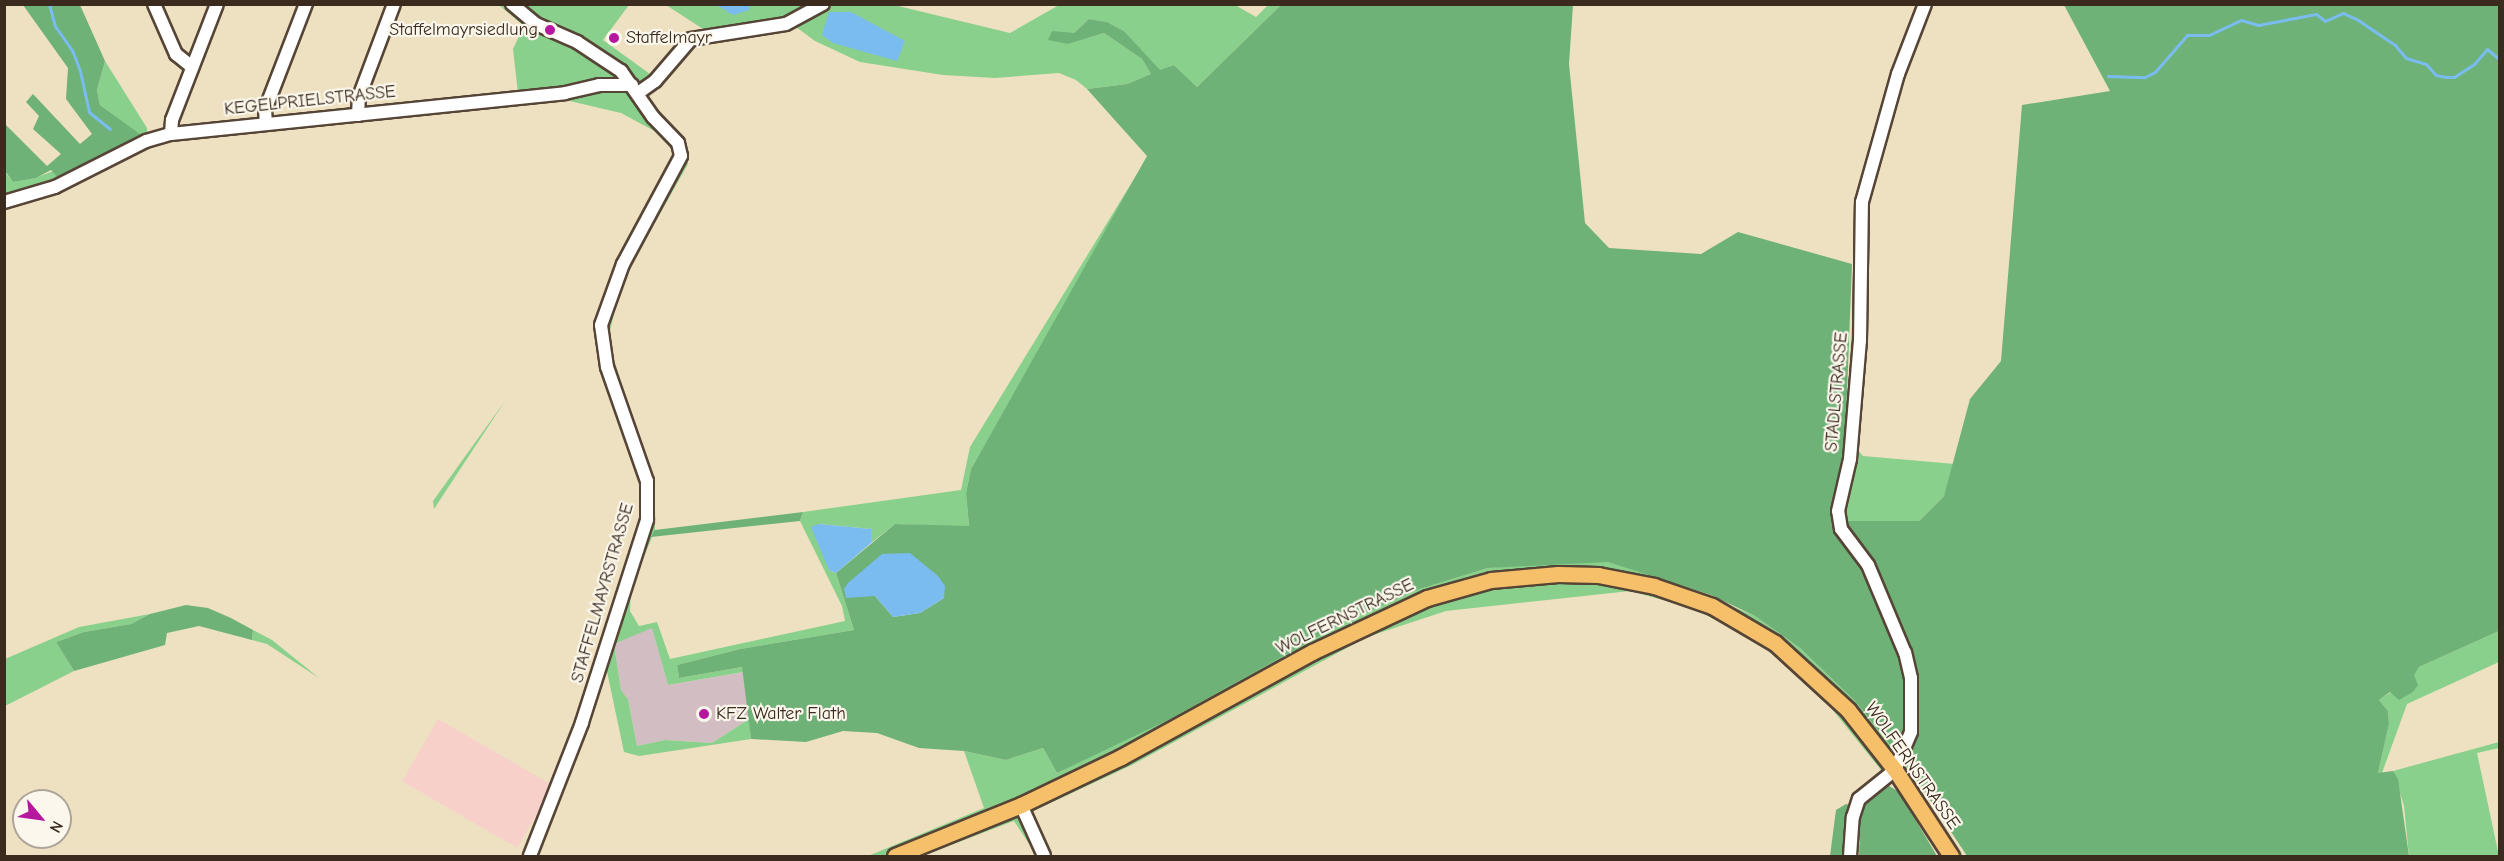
<!DOCTYPE html>
<html>
<head>
<meta charset="utf-8">
<style>
	body { margin:0 }
	#map { position:relative; width:2504px; height:861px; overflow:hidden; background:#eee1c1; font-family:"Comic Neue",sans-serif }
	div>[style] { position:absolute }
	.built>* { inset:0; background:#f7d0ca; transform-origin:0 0 }
	.industrial>* { inset:0; background:#d2bec2 }
	.green>* { inset:0; background:#89d08c }
	.forest>* { inset:0; background:#6eb278 }
	.water>* { inset:0; background:#7abcf0 }
	.stream>* { height:3px; margin:-1.5px; padding:0 1.5px; transform-origin:1.5px; border-radius:1.5px; background:#7abcf0 }
	.roads { filter:drop-shadow(2px 0 #564536) drop-shadow(-2px 0 #564536) drop-shadow(0 2px #564536) drop-shadow(0 -2px #564536) }
	.minor>* { height:12px; margin:-6px; padding:0 6px; transform-origin:6px; border-radius:6px; background:#fff }
	.major>* { height:15px; margin:-7.5px; padding:0 7.5px; transform-origin:7.5px; border-radius:7.5px; background:#f6c06b }
	.dots>* { width:16px; height:16px; translate:-50% -50%; box-sizing:border-box; border:3px solid #fbf7ec; border-radius:50% }
	span { translate:-50% -50%; white-space:nowrap; text-align:center; line-height:1.15; -webkit-text-stroke:4.5px #fbf7ec; paint-order:stroke }
	.poi-label { font-size:18px; color:#3b2a1e }
	.right { translate:-100% -50%; text-align:right }
	.left { translate:0 -50%; text-align:left }
	.street-label { font-size:18px; color:#3b2a1e }
	.frame { position:absolute; inset:0; border:6px solid #3b2a1e; pointer-events:none }
	.north { position:absolute; left:12px; top:789px; width:60px; height:60px; box-sizing:border-box; background:#fbf7ec; border:2px solid #aea59a; border-radius:50%; rotate:119deg; font-size:16px; font-weight:700; line-height:24px; text-align:center; color:#3b2a1e }
	.north::after { content:''; display:block; margin:auto; width:21px; height:27px; background:#b5179e; clip-path:polygon(50% 0,100% 100%,50% 72%,0 100%) }
</style>
</head>
<body>
<div id="map">
	<div class="built">
		<i style="left:438px;top:719px;width:133px;height:72px;rotate:30deg"></i>
	</div>
	<div class="industrial">
		<i style="clip-path:polygon(652px 627px,668px 685px,743px 672px,749px 719px,712px 743px,665px 740px,637px 746px,628px 699px,621px 690px,614px 644px)"></i>
	</div>
	<div class="green">
		<i style="clip-path:polygon(800px 4px,894px 5px,1010px 33px,1059px 5px,1235px 5px,1256px 17px,1268px 5px,1281px 5px,1197px 87px,1174px 65px,1160px 71px,1124px 31px,1107px 22px,1089px 19px,1074px 33px,1063px 34px,1067px 44px,1104px 33px,1142px 59px,1151px 74px,1127px 84px,1087px 89px,1076px 80px,1059px 73px,995px 78px,943px 75px,860px 62px,815px 41px,796px 27px,699px 40px,703px 29px,666px 5px)"></i>
		<i style="clip-path:polygon(499px 5px,629px 5px,603px 40px,650px 74px,647px 98px,684px 150px,688px 164px,621px 283px,608px 340px,655px 494px,655px 530px,631px 588px,630px 611px,639px 626px,657px 622px,670px 659px,845px 621px,842px 606px,800px 521px,803px 512px,961px 490px,970px 447px,1148px 156px,971px 469px,966px 493px,969px 527px,895px 524px,871px 543px,871px 529px,819px 524px,829px 570px,836px 573px,854px 630px,740px 649px,677px 665px,679px 678px,742px 667px,743px 672px,668px 685px,652px 628px,614px 644px,621px 690px,628px 699px,637px 746px,665px 740px,712px 743px,749px 719px,751px 739px,639px 756px,624px 752px,606px 667px,538px 852px,641px 522px,641px 482px,600px 359px,596px 335px,599px 313px,619px 256px,672px 165px,674px 153px,660px 134px,621px 113px,561px 99px,519px 102px,513px 49px,524px 26px)"></i>
		<i style="clip-path:polygon(1921px 5px,1932px 5px,1908px 61px,1866px 197px,1866px 323px,1856px 448px,1863px 456px,1955px 464px,1944px 496px,1919px 521px,1841px 521px,1859px 198px,1900px 53px)"></i>
		<i style="clip-path:polygon(105px 61px,147px 128px,147px 139px,5px 206px,4px 171px,13px 182px,35px 178px,143px 137px,100px 105px,97px 90px)"></i>
		<i style="clip-path:polygon(505px 401px,434px 509px,433px 501px)"></i>
		<i style="clip-path:polygon(1548px 562px,1608px 562px,1652px 573px,1755px 616px,1800px 648px,1855px 701px,1911px 771px,1881px 770px,1815px 688px,1753px 639px,1692px 608px,1630px 591px,1446px 611px,1367px 637px,1132px 765px,1033px 811px,1034px 823px,1048px 856px,1037px 856px,1014px 821px,922px 856px,868px 856px,984px 808px,964px 751px,1006px 760px,1043px 748px,1057px 773px,1348px 620px,1420px 589px,1488px 568px)"></i>
		<i style="clip-path:polygon(150px 614px,131px 624px,84px 632px,56px 642px,74px 671px,5px 706px,5px 659px,79px 627px)"></i>
		<i style="clip-path:polygon(253px 630px,272px 640px,319px 678px,267px 644px,252px 640px)"></i>
		<i style="clip-path:polygon(2499px 631px,2499px 662px,2407px 704px,2382px 773px,2378px 773px,2389px 724px,2388px 711px,2379px 700px,2391px 692px,2413px 692px,2413px 675px,2419px 667px)"></i>
		<i style="clip-path:polygon(2499px 742px,2499px 748px,2477px 753px,2499px 856px,2409px 856px,2404px 806px,2393px 771px)"></i>
	</div>
	<div class="forest">
		<i style="clip-path:polygon(23px 5px,80px 5px,105px 61px,97px 90px,100px 105px,144px 137px,59px 179px,51px 170px,36px 178px,13px 182px,5px 171px,4px 123px,47px 166px,61px 154px,33px 129px,39px 116px,26px 102px,33px 94px,80px 144px,92px 134px,66px 99px,68px 68px)"></i>
		<i style="clip-path:polygon(evenodd,1281px 5px,1573px 5px,1569px 64px,1585px 223px,1609px 248px,1701px 254px,1738px 232px,1852px 264px,1842px 521px,1919px 521px,1944px 496px,1970px 399px,2001px 361px,2022px 105px,2110px 91px,2064px 5px,2499px 5px,2499px 631px,2419px 667px,2414px 675px,2418px 685px,2413px 692px,2399px 700px,2390px 692px,2379px 700px,2388px 711px,2389px 724px,2378px 773px,2393px 771px,2398px 779px,2409px 856px,1967px 856px,1911px 771px,1855px 701px,1800px 648px,1755px 616px,1711px 595px,1608px 562px,1488px 568px,1420px 589px,1348px 620px,1168px 720px,1057px 773px,1043px 748px,1006px 760px,964px 751px,919px 748px,877px 733px,843px 731px,806px 742px,751px 739px,742px 667px,679px 678px,677px 665px,740px 649px,854px 630px,836px 573px,895px 524px,969px 526px,966px 493px,971px 469px,1147px 156px,1087px 89px,1127px 84px,1151px 74px,1142px 59px,1104px 33px,1068px 44px,1048px 40px,1052px 31px,1074px 33px,1089px 19px,1107px 22px,1124px 31px,1160px 70px,1174px 65px,1197px 87px,1281px 5px,883px 554px,944px 598px,920px 613px,893px 617px,875px 596px,844px 589px,883px 554px)"></i>
		<i style="clip-path:polygon(803px 512px,800px 521px,651px 537px,655px 530px)"></i>
		<i style="clip-path:polygon(186px 605px,208px 608px,231px 618px,253px 630px,252px 640px,199px 626px,167px 633px,165px 645px,74px 671px,56px 642px,84px 632px,131px 624px,150px 614px)"></i>
		<i style="clip-path:polygon(1886px 784px,1899px 792px,1937px 856px,1859px 856px,1860px 819px,1865px 803px)"></i>
		<i style="clip-path:polygon(1846px 804px,1853px 806px,1848px 856px,1830px 856px,1836px 810px)"></i>
	</div>
	<div class="water">
		<i style="clip-path:polygon(717px 5px,717px 4px,750px 5px,749px 10px,733px 15px)"></i>
		<i style="clip-path:polygon(829px 12px,851px 12px,905px 41px,897px 61px,833px 43px,822px 35px)"></i>
		<i style="clip-path:polygon(819px 524px,871px 529px,871px 543px,836px 573px,829px 570px,811px 527px)"></i>
		<i style="clip-path:polygon(910px 553px,938px 576px,945px 586px,944px 598px,920px 613px,893px 617px,875px 596px,846px 598px,844px 589px,848px 583px,882px 554px)"></i>
	</div>
	<div class="stream">
		<i style="left:49px;top:4px;width:23px;rotate:75deg"></i>
		<i style="left:55px;top:26px;width:29px;rotate:55deg"></i>
		<i style="left:72px;top:50px;width:22px;rotate:69deg"></i>
		<i style="left:80px;top:71px;width:42px;rotate:77.6deg"></i>
		<i style="left:89px;top:112px;width:27px;rotate:39deg"></i>
		<i style="left:2108px;top:76px;width:37px;rotate:2deg"></i>
		<i style="left:2145px;top:77px;width:11px;rotate:-27deg"></i>
		<i style="left:2155px;top:72px;width:49px;rotate:-49.1deg"></i>
		<i style="left:2187px;top:35px;width:22px"></i>
		<i style="left:2209px;top:35px;width:35px;rotate:-25deg"></i>
		<i style="left:2241px;top:20px;width:18px;rotate:16deg"></i>
		<i style="left:2258px;top:25px;width:59px;rotate:-10.7deg"></i>
		<i style="left:2316px;top:14px;width:11px;rotate:38deg"></i>
		<i style="left:2325px;top:21px;width:20px;rotate:-24deg"></i>
		<i style="left:2343px;top:13px;width:17px;rotate:25deg"></i>
		<i style="left:2358px;top:20px;width:45px;rotate:34deg"></i>
		<i style="left:2395px;top:45px;width:17px;rotate:50deg"></i>
		<i style="left:2406px;top:58px;width:21px;rotate:17deg"></i>
		<i style="left:2426px;top:64px;width:15px;rotate:48deg"></i>
		<i style="left:2436px;top:75px;width:10px;rotate:11deg"></i>
		<i style="left:2446px;top:77px;width:8px"></i>
		<i style="left:2454px;top:77px;width:24px;rotate:-33deg"></i>
		<i style="left:2474px;top:64px;width:20px;rotate:-49deg"></i>
		<i style="left:2487px;top:49px;width:17px;rotate:40deg"></i>
	</div>
	<div class="roads">
		<div class="minor">
			<i style="left:154px;top:4px;width:55px;rotate:66.3deg"></i>
			<i style="left:176px;top:54px;width:21px;rotate:39deg"></i>
			<i style="left:512px;top:4px;width:31px;rotate:40deg"></i>
			<i style="left:536px;top:24px;width:45px;rotate:23.7deg"></i>
			<i style="left:577px;top:42px;width:53px;rotate:33.4deg"></i>
			<i style="left:621px;top:71px;width:56px;rotate:55.2deg"></i>
			<i style="left:653px;top:117px;width:36px;rotate:46deg"></i>
			<i style="left:678px;top:143px;width:13px;rotate:77deg"></i>
			<i style="left:681px;top:156px;width:123px;rotate:118.2deg"></i>
			<i style="left:623px;top:264px;width:65px;rotate:109.8deg"></i>
			<i style="left:601px;top:325px;width:42px;rotate:81.9deg"></i>
			<i style="left:607px;top:367px;width:121px;rotate:70.7deg"></i>
			<i style="left:647px;top:481px;width:39px;rotate:90deg"></i>
			<i style="left:647px;top:520px;width:213px;rotate:107.8deg"></i>
			<i style="left:582px;top:723px;width:143px;rotate:111.4deg"></i>
			<i style="left:638px;top:93px;width:21px;rotate:-35deg"></i>
			<i style="left:655px;top:81px;width:55px;rotate:-49.4deg"></i>
			<i style="left:691px;top:39px;width:96px;rotate:-9deg"></i>
			<i style="left:786px;top:24px;width:42px;rotate:-28.4deg"></i>
			<i style="left:358px;top:115px;width:18px;rotate:-87deg"></i>
			<i style="left:359px;top:97px;width:99px;rotate:-69.4deg"></i>
			<i style="left:266px;top:124px;width:14px;rotate:-94deg"></i>
			<i style="left:265px;top:110px;width:114px;rotate:-68.9deg"></i>
			<i style="left:171px;top:134px;width:14px;rotate:-86deg"></i>
			<i style="left:172px;top:120px;width:124px;rotate:-68.8deg"></i>
			<i style="left:4px;top:202px;width:53px;rotate:-16.4deg"></i>
			<i style="left:55px;top:187px;width:102px;rotate:-26.8deg"></i>
			<i style="left:146px;top:141px;width:26px;rotate:-16deg"></i>
			<i style="left:171px;top:134px;width:396px;rotate:-5.9deg"></i>
			<i style="left:565px;top:93px;width:35px;rotate:-13deg"></i>
			<i style="left:599px;top:85px;width:33px"></i>
			<i style="left:1021px;top:805px;width:56px;rotate:65.7deg"></i>
			<i style="left:1850px;top:856px;width:39px;rotate:-86deg"></i>
			<i style="left:1853px;top:817px;width:19px;rotate:-72deg"></i>
			<i style="left:1859px;top:799px;width:46px;rotate:-38.9deg"></i>
			<i style="left:1895px;top:770px;width:41px;rotate:-67.2deg"></i>
			<i style="left:1911px;top:732px;width:54px;rotate:-90deg"></i>
			<i style="left:1911px;top:678px;width:26px;rotate:-103deg"></i>
			<i style="left:1905px;top:653px;width:95px;rotate:-112.8deg"></i>
			<i style="left:1868px;top:565px;width:45px;rotate:-126.9deg"></i>
			<i style="left:1841px;top:529px;width:18px;rotate:-99deg"></i>
			<i style="left:1838px;top:511px;width:53px;rotate:-77deg"></i>
			<i style="left:1850px;top:459px;width:118px;rotate:-85.2deg"></i>
			<i style="left:1860px;top:341px;width:139px;rotate:-89.2deg"></i>
			<i style="left:1862px;top:202px;width:133px;rotate:-74.3deg"></i>
			<i style="left:1898px;top:74px;width:75px;rotate:-68.9deg"></i>
		</div>
		<div class="major">
			<i style="left:895px;top:856px;width:136px;rotate:-22deg"></i>
			<i style="left:1021px;top:805px;width:111px;rotate:-25.6deg"></i>
			<i style="left:1121px;top:757px;width:218px;rotate:-28.8deg"></i>
			<i style="left:1312px;top:652px;width:127px;rotate:-25.2deg"></i>
			<i style="left:1427px;top:598px;width:66px;rotate:-15.7deg"></i>
			<i style="left:1491px;top:580px;width:67px;rotate:-5.1deg"></i>
			<i style="left:1558px;top:574px;width:40px;rotate:1.4deg"></i>
			<i style="left:1598px;top:575px;width:57px;rotate:11.1deg"></i>
			<i style="left:1654px;top:586px;width:61px;rotate:19deg"></i>
			<i style="left:1712px;top:606px;width:73px;rotate:30.4deg"></i>
			<i style="left:1775px;top:643px;width:99px;rotate:42.5deg"></i>
			<i style="left:1848px;top:710px;width:76px;rotate:51.9deg"></i>
			<i style="left:1895px;top:770px;width:103px;rotate:56.9deg"></i>
		</div>
	</div>
	<div class="dots">
		<i style="left:550px;top:30px;background:#b5179e"></i>
		<i style="left:614px;top:38px;background:#b5179e"></i>
		<i style="left:704px;top:714px;background:#b5179e"></i>
	</div>
	<div class="poi-label">
		<span class="right" style="left:538px;top:30px">Staffelmayrsiedlung</span>
		<span class="left" style="left:626px;top:38px">Staffelmayr</span>
		<span class="left" style="left:716px;top:714px">KFZ Walter Flath</span>
	</div>
	<div class="street-label">
		<span style="left:310px;top:101px;rotate:-6deg">KEGELPRIELSTRASSE</span>
		<span style="left:1837px;top:392px;rotate:-85deg">STADLSTRASSE</span>
		<span style="left:603px;top:593px;rotate:-74deg">STAFFELMAYRSTRASSE</span>
		<span style="left:1345px;top:617px;rotate:-26deg">WOLFERNSTRASSE</span>
		<span style="left:1912px;top:766px;rotate:55deg">WOLFERNSTRASSE</span>
	</div>
	<div class="frame"></div>
	<div class="north">N</div>
</div>
</body>
</html>
